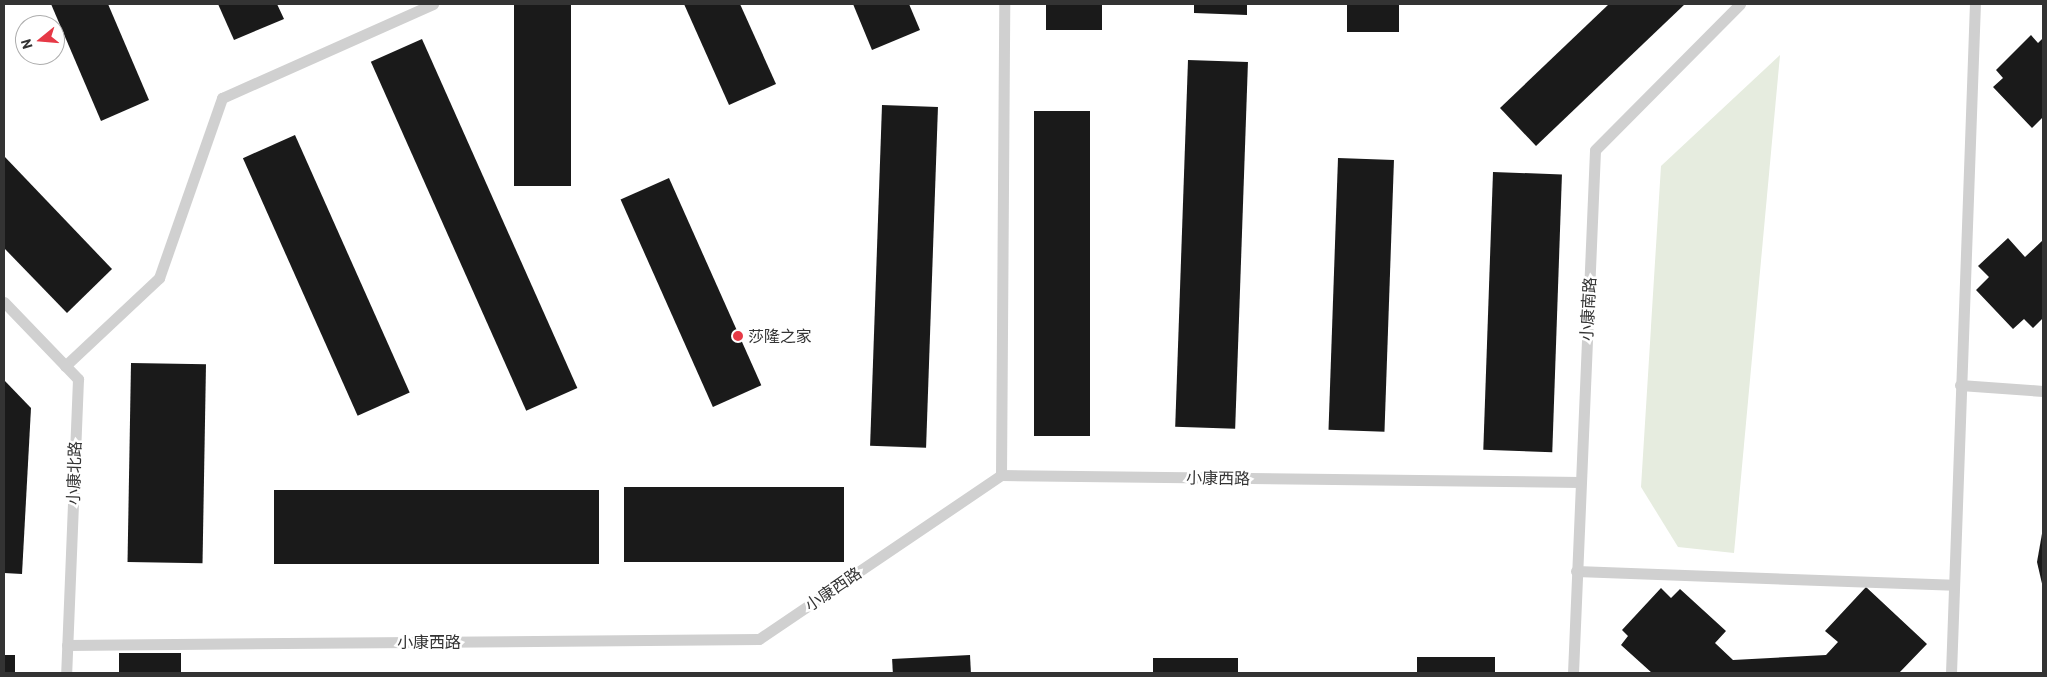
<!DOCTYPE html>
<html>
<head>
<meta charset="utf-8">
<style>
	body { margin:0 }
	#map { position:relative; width:2047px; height:677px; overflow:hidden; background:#fff; font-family:Barlow,"Noto Sans SC",sans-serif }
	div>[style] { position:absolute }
	.green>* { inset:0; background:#e6ecdf }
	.building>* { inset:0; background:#1a1a1a; transform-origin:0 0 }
	.lane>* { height:11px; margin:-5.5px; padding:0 5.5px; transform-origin:5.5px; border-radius:5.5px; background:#d0d0d0 }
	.dots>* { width:14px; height:14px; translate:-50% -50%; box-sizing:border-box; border:2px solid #fff; border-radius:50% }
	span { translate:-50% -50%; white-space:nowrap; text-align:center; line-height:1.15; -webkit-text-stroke:5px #fff; paint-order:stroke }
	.street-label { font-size:16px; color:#333 }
	.poi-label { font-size:16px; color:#333 }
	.left { translate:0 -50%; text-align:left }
	.frame { position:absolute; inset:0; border:5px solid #333; pointer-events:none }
	.north { position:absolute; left:15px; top:15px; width:50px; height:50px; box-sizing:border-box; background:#fff; border:1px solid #adadad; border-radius:50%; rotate:253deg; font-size:14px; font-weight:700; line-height:20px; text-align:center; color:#333 }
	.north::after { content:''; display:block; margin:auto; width:18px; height:22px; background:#e63946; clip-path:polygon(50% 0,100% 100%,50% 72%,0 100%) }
</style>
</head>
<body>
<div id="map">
	<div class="green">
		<i style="clip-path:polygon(1780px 55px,1734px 553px,1678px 547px,1641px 487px,1661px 166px)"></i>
	</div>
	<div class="building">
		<i style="clip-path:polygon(51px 4px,108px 4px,149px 100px,101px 121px)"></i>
		<i style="clip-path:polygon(218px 4px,277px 4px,284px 19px,234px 40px)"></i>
		<i style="left:514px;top:4px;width:57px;height:182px"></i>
		<i style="clip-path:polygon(684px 4px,740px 4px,776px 84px,729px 105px)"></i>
		<i style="clip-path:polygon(853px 4px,909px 4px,920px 30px,872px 50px)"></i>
		<i style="left:1046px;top:4px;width:56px;height:26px"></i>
		<i style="clip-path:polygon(1194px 4px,1247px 4px,1247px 15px,1194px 13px)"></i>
		<i style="left:1347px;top:4px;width:52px;height:28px"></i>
		<i style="clip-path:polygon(1609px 4px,1685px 4px,1536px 146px,1500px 108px)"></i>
		<i style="clip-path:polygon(2031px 35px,2038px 43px,2043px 38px,2043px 117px,2032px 128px,1993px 87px,2003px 78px,1996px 70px)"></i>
		<i style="left:422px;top:39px;width:382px;height:56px;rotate:66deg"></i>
		<i style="left:1188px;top:60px;width:60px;height:367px;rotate:2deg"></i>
		<i style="left:882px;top:105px;width:56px;height:341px;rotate:2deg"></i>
		<i style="left:1034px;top:111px;width:56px;height:325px"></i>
		<i style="left:295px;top:135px;width:282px;height:57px;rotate:66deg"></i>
		<i style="clip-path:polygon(4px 156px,112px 269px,67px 313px,4px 248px)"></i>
		<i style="left:1338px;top:158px;width:56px;height:272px;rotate:2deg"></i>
		<i style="left:1493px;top:172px;width:69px;height:278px;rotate:2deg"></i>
		<i style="left:669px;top:178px;width:227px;height:53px;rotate:66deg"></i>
		<i style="clip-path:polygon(2008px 238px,2025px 257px,2043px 240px,2043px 318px,2033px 328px,2024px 319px,2013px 329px,1976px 290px,1989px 277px,1978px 266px)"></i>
		<i style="left:131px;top:363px;width:75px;height:199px;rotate:1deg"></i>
		<i style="clip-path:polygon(4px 380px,31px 408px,22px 574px,4px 573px)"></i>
		<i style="left:624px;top:487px;width:220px;height:75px"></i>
		<i style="left:274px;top:490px;width:325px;height:74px"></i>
		<i style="clip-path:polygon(2043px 528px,2043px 588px,2037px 562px)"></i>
		<i style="clip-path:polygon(1866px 587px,1927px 644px,1899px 673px,1652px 673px,1621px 645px,1628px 636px,1622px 630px,1661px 588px,1671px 598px,1680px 589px,1726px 631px,1715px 643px,1733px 660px,1826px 655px,1838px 642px,1825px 631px)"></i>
		<i style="left:119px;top:653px;width:62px;height:20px"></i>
		<i style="left:4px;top:655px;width:11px;height:18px"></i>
		<i style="left:970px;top:655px;width:18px;height:78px;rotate:87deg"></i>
		<i style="left:1417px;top:657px;width:78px;height:16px"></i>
		<i style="left:1153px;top:658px;width:85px;height:15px"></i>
	</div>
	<div class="lane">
		<i style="left:4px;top:302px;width:107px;rotate:46.1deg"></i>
		<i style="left:78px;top:379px;width:294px;rotate:92.3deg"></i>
		<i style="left:65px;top:366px;width:129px;rotate:-43.1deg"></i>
		<i style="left:159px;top:278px;width:191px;rotate:-70.7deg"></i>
		<i style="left:222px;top:98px;width:231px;rotate:-24deg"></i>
		<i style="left:1960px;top:385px;width:83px;rotate:4.1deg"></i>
		<i style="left:1001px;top:475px;width:471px;rotate:-89.6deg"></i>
		<i style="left:1576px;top:571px;width:377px;rotate:2.1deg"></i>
		<i style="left:67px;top:645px;width:692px;rotate:-0.5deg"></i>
		<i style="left:759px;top:639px;width:292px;rotate:-34.1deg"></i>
		<i style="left:1001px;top:475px;width:579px;rotate:0.69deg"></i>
		<i style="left:1573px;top:673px;width:523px;rotate:-87.59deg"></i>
		<i style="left:1595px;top:150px;width:206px;rotate:-45.2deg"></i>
		<i style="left:1951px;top:673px;width:669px;rotate:-87.95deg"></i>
	</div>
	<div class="dots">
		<i style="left:738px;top:336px;background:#e63946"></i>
	</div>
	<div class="street-label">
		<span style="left:1588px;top:309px;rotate:-87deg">小康南路</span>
		<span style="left:74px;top:473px;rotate:-88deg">小康北路</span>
		<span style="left:1218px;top:478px;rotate:1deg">小康西路</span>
		<span style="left:833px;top:589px;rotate:-34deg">小康西路</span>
		<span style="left:429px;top:642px">小康西路</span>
	</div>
	<div class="poi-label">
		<span class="left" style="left:748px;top:336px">莎隆之家</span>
	</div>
	<div class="frame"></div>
	<div class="north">N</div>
</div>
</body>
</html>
